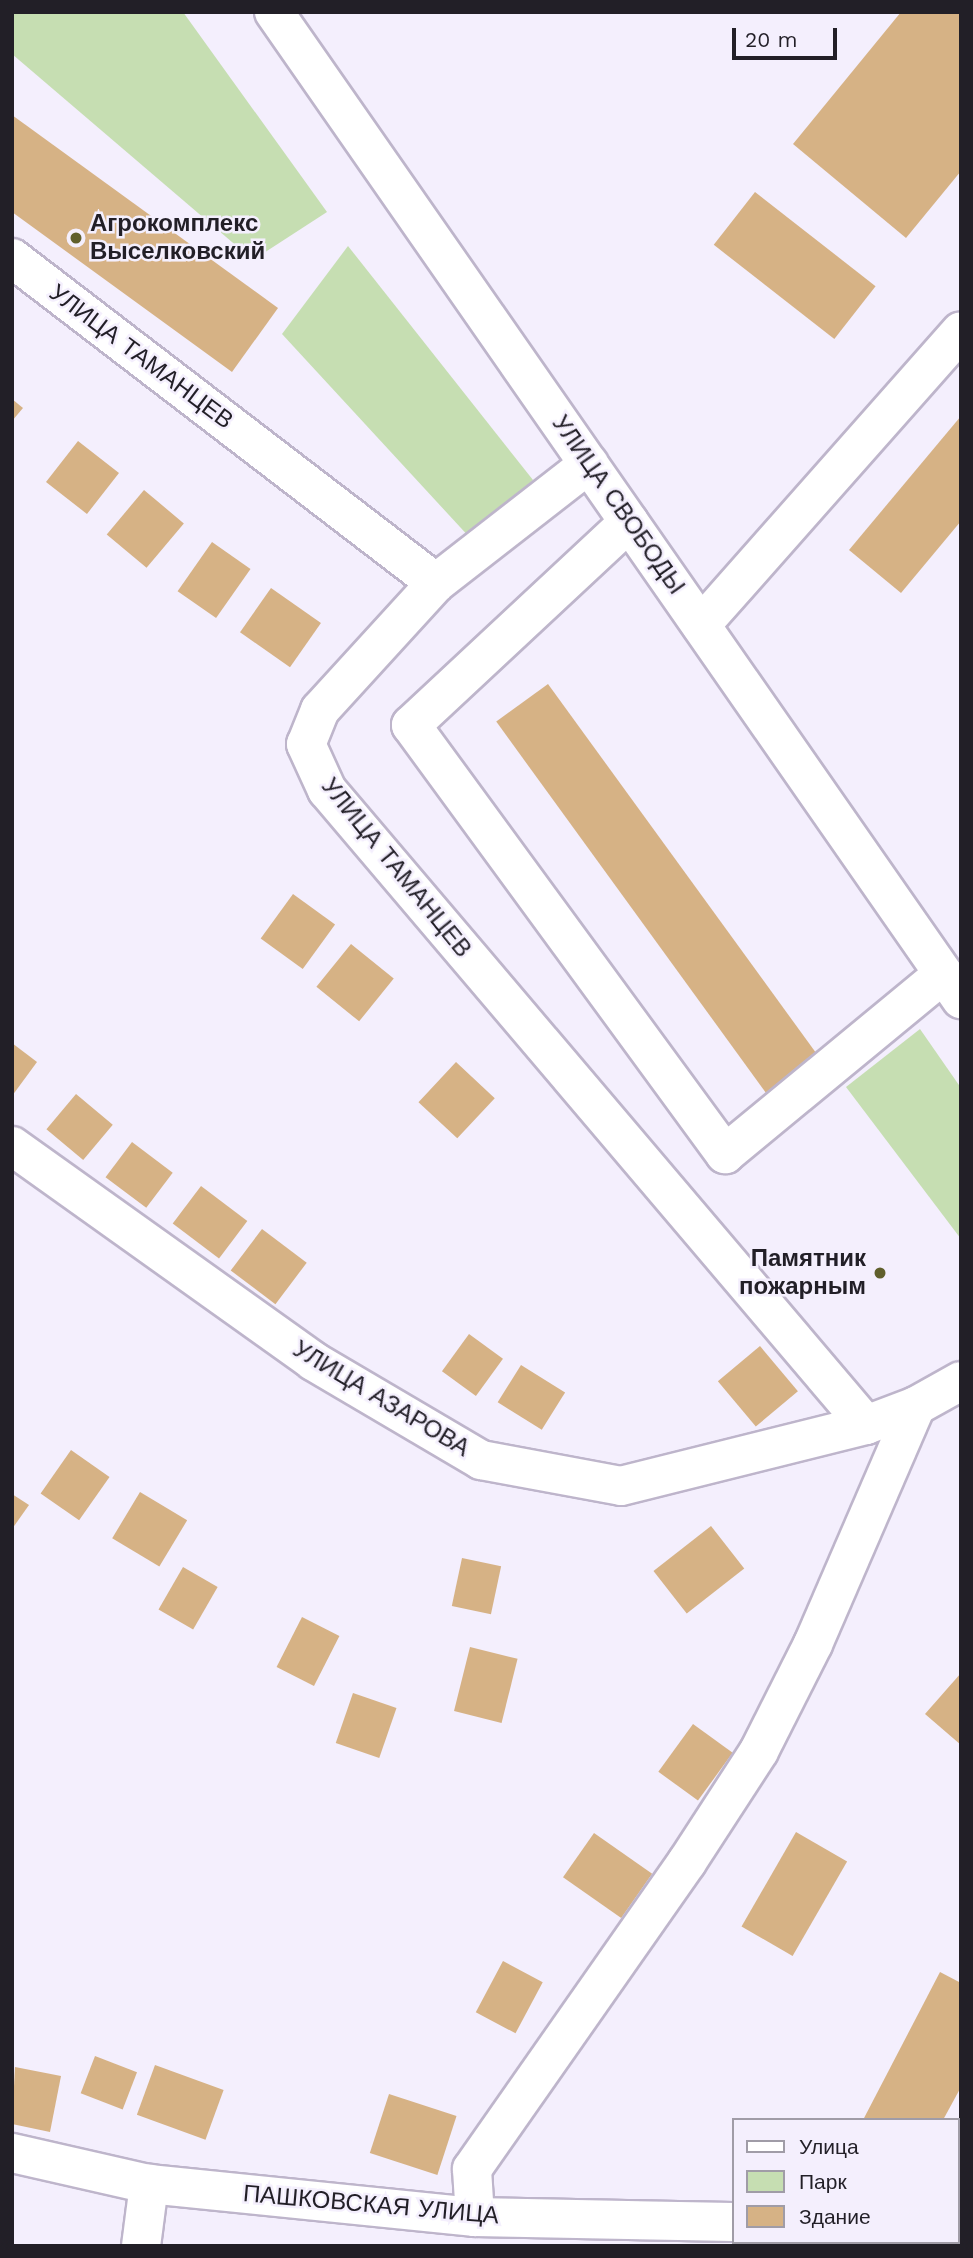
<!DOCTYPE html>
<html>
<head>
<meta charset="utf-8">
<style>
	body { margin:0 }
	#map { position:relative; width:973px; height:2258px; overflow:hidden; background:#f4effd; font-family:"Work Sans",sans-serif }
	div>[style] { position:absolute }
	.green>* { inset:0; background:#c6deb2 }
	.building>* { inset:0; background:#d6b285; transform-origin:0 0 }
	.roads { filter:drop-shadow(2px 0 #beb5cb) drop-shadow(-2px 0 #beb5cb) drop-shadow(0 2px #beb5cb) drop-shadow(0 -2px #beb5cb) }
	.minor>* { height:38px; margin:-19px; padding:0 19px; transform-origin:19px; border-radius:19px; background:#fff }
	.dots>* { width:19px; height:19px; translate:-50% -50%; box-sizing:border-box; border:4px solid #f4effd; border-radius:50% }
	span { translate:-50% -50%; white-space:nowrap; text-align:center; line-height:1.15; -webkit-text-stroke:5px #f4effd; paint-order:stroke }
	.poi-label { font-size:24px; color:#221f27; font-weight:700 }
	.left { translate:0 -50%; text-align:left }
	.right { translate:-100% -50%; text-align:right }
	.street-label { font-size:24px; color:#221f27 }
	.frame { position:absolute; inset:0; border:14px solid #221f27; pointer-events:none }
	.legend { position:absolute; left:732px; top:2118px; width:228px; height:126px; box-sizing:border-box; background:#f4effd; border:2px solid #a09ca7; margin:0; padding:9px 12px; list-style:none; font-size:21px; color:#221f27 }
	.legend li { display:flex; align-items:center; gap:14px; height:35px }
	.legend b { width:35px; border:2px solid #a09ca7 }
	.scale { position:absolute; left:732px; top:28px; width:105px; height:32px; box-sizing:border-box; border:4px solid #221f27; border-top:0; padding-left:9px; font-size:21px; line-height:24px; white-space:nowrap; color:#221f27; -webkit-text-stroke:5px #f4effd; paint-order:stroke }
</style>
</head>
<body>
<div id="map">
	<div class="green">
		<i style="clip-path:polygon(12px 12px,183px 12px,327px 212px,253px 260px,12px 54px)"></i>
		<i style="clip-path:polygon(348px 246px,533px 480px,472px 540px,282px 334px)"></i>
		<i style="clip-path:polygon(920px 1029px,961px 1088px,961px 1239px,846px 1087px)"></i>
	</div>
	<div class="building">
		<i style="clip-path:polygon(901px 12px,961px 12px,961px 171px,906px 238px,793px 144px)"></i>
		<i style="clip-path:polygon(12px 115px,278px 308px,232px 372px,12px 212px)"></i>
		<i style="left:755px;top:192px;width:153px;height:67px;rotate:38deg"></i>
		<i style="clip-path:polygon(12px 399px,23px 408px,12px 421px)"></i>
		<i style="clip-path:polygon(961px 416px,961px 521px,901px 593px,849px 550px)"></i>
		<i style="left:78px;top:441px;width:52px;height:52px;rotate:38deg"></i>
		<i style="left:144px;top:490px;width:52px;height:58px;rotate:40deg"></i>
		<i style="left:212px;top:542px;width:47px;height:60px;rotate:35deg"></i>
		<i style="left:271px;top:588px;width:61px;height:54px;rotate:35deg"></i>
		<i style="left:548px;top:684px;width:466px;height:64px;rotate:54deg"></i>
		<i style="left:293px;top:894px;width:52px;height:55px;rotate:36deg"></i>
		<i style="left:351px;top:944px;width:55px;height:55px;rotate:39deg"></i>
		<i style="clip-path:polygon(12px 1043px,37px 1062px,12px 1096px)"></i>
		<i style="left:456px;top:1062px;width:53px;height:55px;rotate:43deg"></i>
		<i style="left:76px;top:1094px;width:48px;height:46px;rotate:40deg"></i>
		<i style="left:132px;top:1142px;width:51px;height:44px;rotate:37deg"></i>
		<i style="left:201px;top:1186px;width:58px;height:47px;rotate:37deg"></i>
		<i style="left:262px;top:1229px;width:56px;height:52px;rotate:37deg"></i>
		<i style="left:469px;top:1334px;width:42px;height:46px;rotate:36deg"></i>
		<i style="left:760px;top:1346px;width:59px;height:55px;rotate:50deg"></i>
		<i style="left:521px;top:1365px;width:52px;height:44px;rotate:32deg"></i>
		<i style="left:71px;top:1450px;width:47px;height:53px;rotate:35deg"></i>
		<i style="left:140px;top:1492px;width:55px;height:54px;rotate:31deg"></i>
		<i style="clip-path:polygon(12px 1494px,29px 1505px,12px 1529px)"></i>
		<i style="left:711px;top:1526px;width:54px;height:73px;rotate:52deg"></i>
		<i style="left:462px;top:1558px;width:40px;height:49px;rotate:12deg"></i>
		<i style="left:183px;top:1567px;width:40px;height:49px;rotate:30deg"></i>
		<i style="left:302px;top:1617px;width:42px;height:56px;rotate:27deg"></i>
		<i style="left:470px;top:1647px;width:49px;height:66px;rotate:14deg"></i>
		<i style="clip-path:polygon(961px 1673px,961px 1745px,925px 1714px)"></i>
		<i style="left:353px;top:1693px;width:46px;height:53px;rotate:19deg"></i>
		<i style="left:693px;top:1724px;width:49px;height:59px;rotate:36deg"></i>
		<i style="left:796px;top:1832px;width:59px;height:109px;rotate:30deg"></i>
		<i style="left:594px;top:1833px;width:71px;height:54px;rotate:35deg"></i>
		<i style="left:503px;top:1961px;width:45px;height:58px;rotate:28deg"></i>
		<i style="clip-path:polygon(940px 1972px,961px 1983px,961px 2087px,943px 2120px,863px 2120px)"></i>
		<i style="left:95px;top:2056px;width:45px;height:40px;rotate:21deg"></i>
		<i style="left:155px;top:2065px;width:73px;height:53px;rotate:20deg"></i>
		<i style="clip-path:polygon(15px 2067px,61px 2076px,50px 2132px,12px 2124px)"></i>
		<i style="left:389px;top:2094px;width:71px;height:62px;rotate:18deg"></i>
	</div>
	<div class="roads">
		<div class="minor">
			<i style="left:274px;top:12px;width:1203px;rotate:55.16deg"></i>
			<i style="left:12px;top:258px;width:534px;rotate:37.47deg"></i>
			<i style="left:589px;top:464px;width:194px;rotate:142.1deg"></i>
			<i style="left:436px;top:583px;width:172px;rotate:132.4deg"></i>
			<i style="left:320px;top:710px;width:37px;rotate:112deg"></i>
			<i style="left:306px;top:744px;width:51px;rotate:65.5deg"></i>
			<i style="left:327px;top:790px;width:833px;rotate:49.67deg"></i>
			<i style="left:629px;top:522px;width:298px;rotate:137deg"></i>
			<i style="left:411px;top:725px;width:532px;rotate:53.8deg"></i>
			<i style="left:725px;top:1154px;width:283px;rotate:-39.5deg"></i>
			<i style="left:701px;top:625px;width:392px;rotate:-48.5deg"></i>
			<i style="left:12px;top:1146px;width:370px;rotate:35.5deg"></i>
			<i style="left:313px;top:1361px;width:195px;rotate:30.5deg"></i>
			<i style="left:481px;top:1460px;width:142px;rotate:10.5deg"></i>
			<i style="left:621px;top:1486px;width:252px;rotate:-14deg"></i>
			<i style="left:866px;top:1425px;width:53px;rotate:-20.8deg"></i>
			<i style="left:916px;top:1406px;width:51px;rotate:-29.1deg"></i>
			<i style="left:12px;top:2153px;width:140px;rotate:12.8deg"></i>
			<i style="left:149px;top:2184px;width:328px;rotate:5.8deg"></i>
			<i style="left:475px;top:2217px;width:258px;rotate:1.1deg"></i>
			<i style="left:475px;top:2217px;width:48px;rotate:-93.6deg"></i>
			<i style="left:472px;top:2169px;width:375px;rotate:-55deg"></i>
			<i style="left:687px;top:1862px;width:132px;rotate:-57deg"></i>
			<i style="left:759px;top:1751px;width:120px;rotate:-63.2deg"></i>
			<i style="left:813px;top:1644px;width:259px;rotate:-66.6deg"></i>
			<i style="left:932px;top:2242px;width:10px;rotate:24deg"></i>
			<i style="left:141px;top:2246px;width:63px;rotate:-82.6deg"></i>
		</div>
	</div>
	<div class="dots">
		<i style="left:76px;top:238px;background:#605f2c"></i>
		<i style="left:880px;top:1273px;background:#605f2c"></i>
	</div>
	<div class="poi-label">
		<span class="left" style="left:90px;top:238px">Агрокомплекс<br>Выселковский</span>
		<span class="right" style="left:866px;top:1273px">Памятник<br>пожарным</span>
	</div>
	<div class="street-label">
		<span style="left:141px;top:357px;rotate:37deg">УЛИЦА ТАМАНЦЕВ</span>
		<span style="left:618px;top:505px;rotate:55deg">УЛИЦА СВОБОДЫ</span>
		<span style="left:396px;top:868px;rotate:51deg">УЛИЦА ТАМАНЦЕВ</span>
		<span style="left:381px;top:1399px;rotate:31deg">УЛИЦА АЗАРОВА</span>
		<span style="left:371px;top:2205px;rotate:5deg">ПАШКОВСКАЯ УЛИЦА</span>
	</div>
	<div class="frame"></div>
	<ul class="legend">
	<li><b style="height:9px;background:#fff"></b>Улица</li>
	<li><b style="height:19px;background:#c6deb2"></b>Парк</li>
	<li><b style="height:19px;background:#d6b285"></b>Здание</li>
	</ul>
	<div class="scale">20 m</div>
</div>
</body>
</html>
